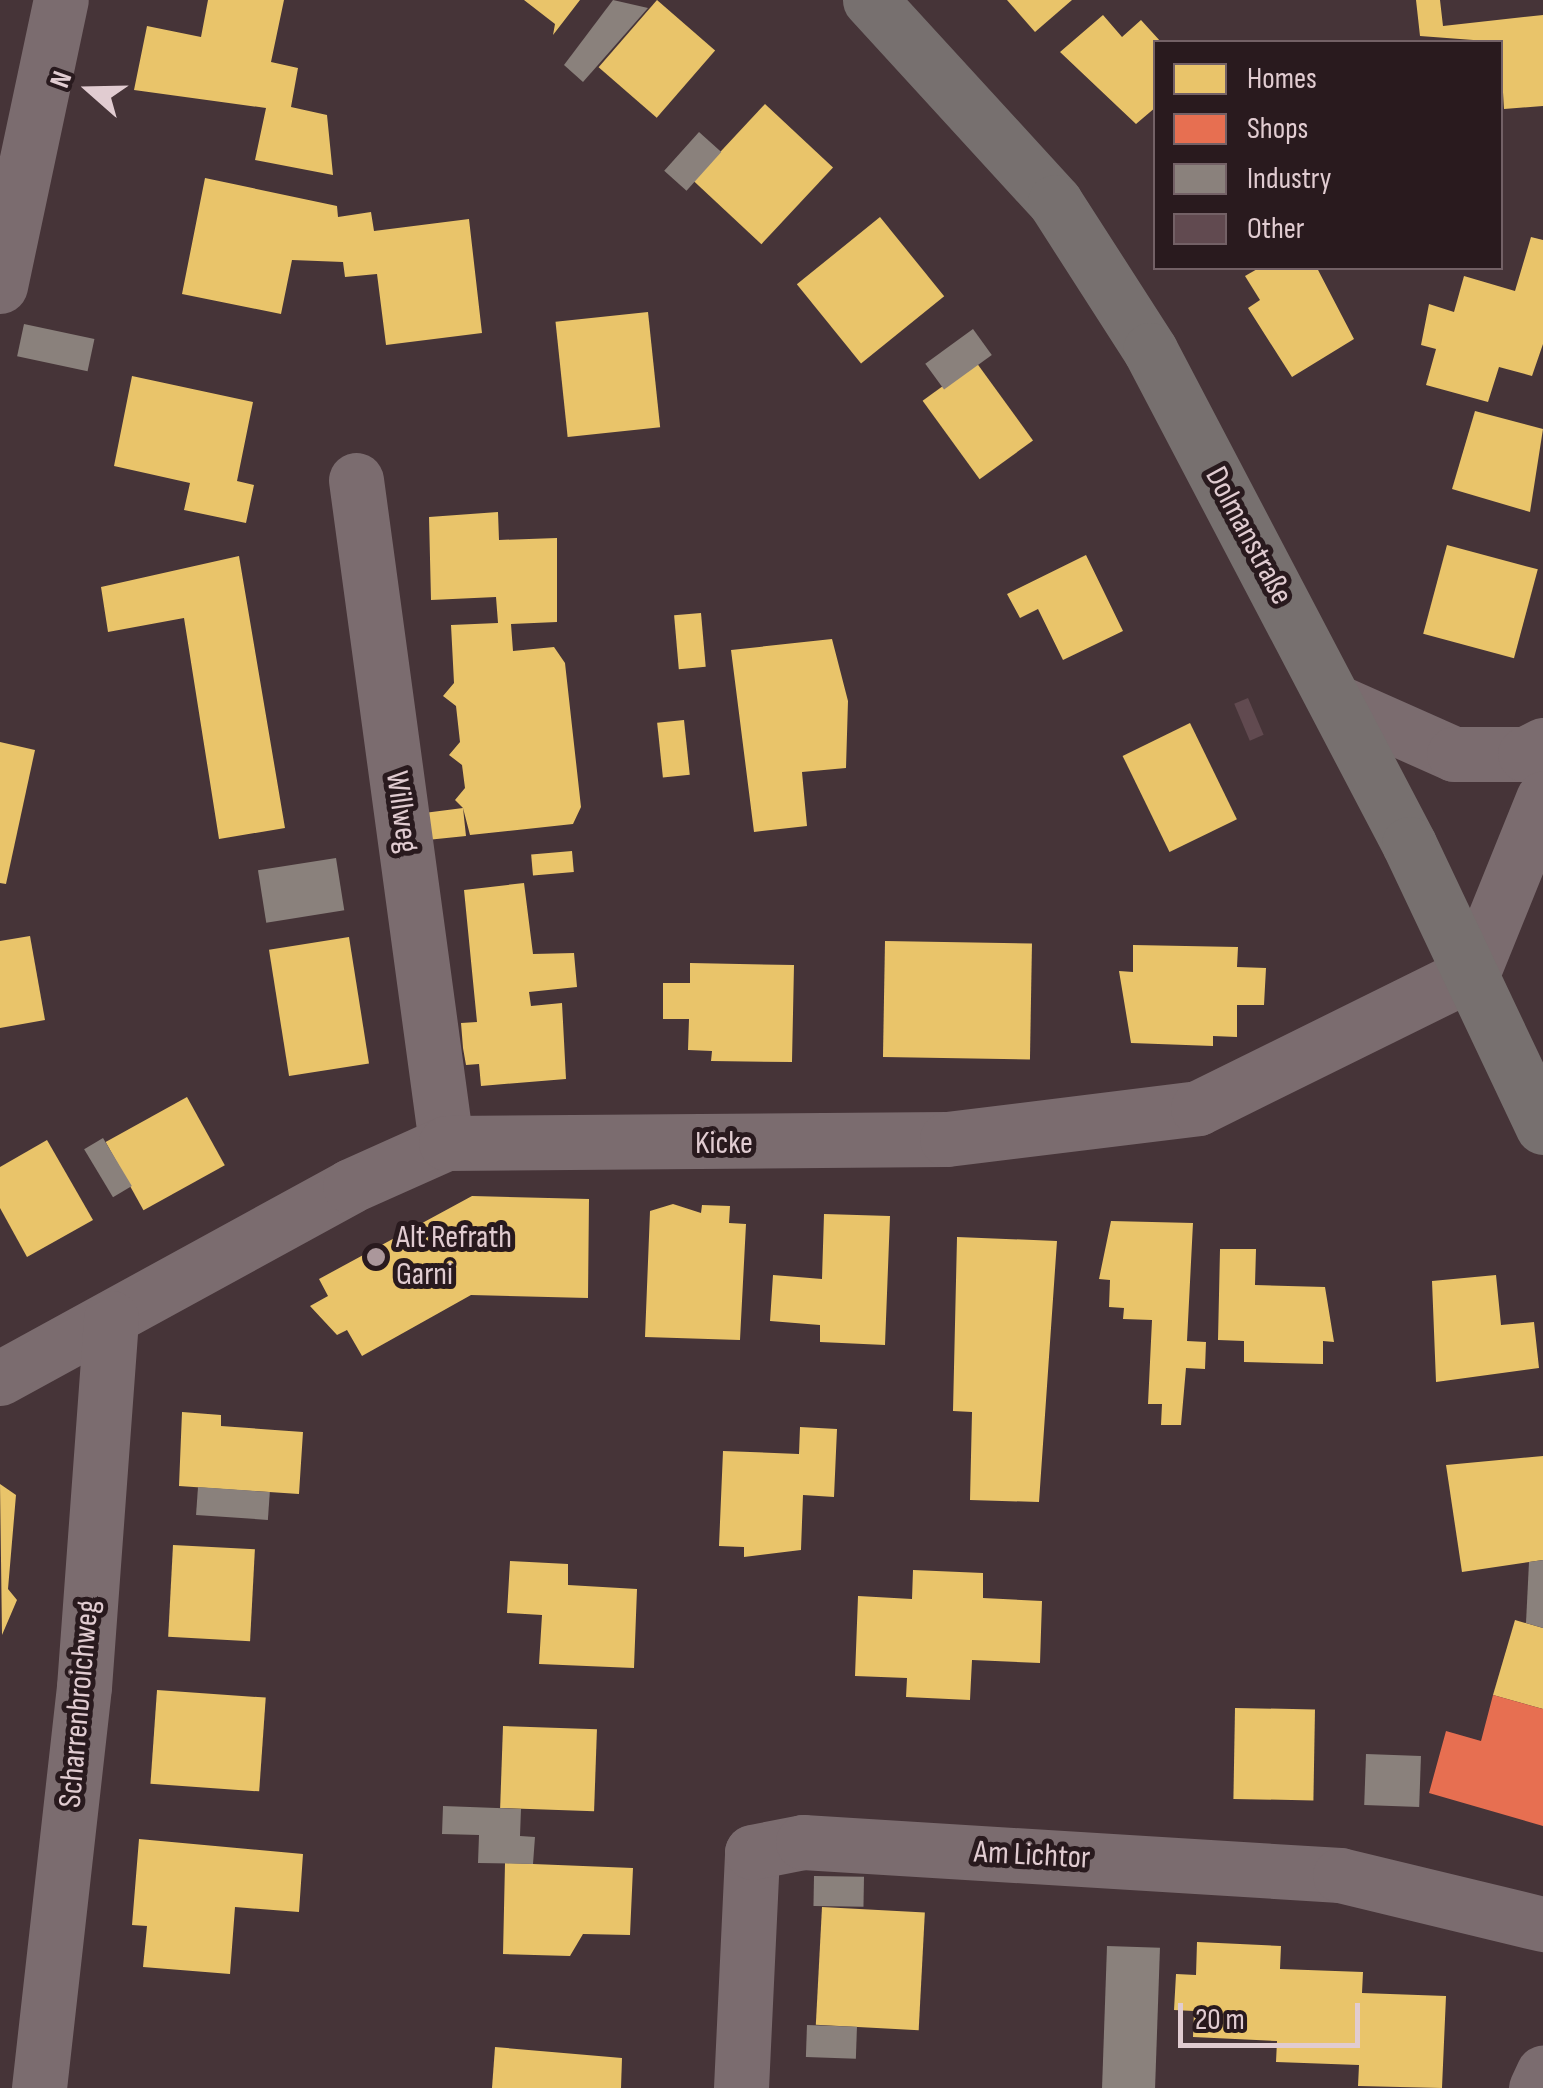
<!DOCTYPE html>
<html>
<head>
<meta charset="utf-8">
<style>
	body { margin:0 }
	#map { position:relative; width:1543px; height:2088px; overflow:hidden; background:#463438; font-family:"Sofia Sans Condensed",sans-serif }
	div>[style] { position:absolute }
	.homes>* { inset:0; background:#e9c46a; transform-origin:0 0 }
	.shops>* { inset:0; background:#e76f51 }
	.industry>* { inset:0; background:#8a817c; transform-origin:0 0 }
	.building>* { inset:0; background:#614a50; transform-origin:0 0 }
	.minor>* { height:55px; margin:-27.5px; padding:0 27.5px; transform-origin:27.5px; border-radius:27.5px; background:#7b6c6f }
	.major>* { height:55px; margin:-27.5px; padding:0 27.5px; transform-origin:27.5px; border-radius:27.5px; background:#77706f }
	.dots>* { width:28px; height:28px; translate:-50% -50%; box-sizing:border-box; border:5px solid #291a1e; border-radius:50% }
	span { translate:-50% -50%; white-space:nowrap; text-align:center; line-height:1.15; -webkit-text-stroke:10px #291a1e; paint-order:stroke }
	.street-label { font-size:32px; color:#e1ccd1 }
	.poi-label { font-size:32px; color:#e1ccd1 }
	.left { translate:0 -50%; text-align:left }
	.legend { position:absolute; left:1153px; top:40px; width:350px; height:230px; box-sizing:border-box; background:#291a1e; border:2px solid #736166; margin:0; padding:12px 18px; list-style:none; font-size:30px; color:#e1ccd1 }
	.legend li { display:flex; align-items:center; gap:20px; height:50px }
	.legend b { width:50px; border:2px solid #736166 }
	.north { position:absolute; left:40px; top:40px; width:100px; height:100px; -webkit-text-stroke:8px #291a1e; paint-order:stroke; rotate:290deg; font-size:28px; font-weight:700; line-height:40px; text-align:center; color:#e1ccd1 }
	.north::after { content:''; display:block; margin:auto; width:35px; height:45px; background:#e1ccd1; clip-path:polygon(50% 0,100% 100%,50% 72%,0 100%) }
	.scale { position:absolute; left:1178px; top:2003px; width:182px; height:45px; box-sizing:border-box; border:5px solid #e1ccd1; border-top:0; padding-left:12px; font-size:30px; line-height:35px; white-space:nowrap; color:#e1ccd1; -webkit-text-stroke:8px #291a1e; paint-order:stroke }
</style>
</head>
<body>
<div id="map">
	<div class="homes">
		<i style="clip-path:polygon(208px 0,284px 0,271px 62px,298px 68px,291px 107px,327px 115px,333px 175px,255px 160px,266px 108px,134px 90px,147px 26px,201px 37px)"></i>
		<i style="clip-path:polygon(524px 0,580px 0,553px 35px,555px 24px)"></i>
		<i style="left:657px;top:0;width:77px;height:89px;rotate:41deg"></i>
		<i style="clip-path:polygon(1007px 0,1072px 0,1035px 32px)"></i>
		<i style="clip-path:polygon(1416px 0,1440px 0,1443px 26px,1543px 15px,1543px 106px,1504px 109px,1500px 42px,1420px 36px)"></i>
		<i style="clip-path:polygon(1103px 15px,1122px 37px,1141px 20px,1161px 42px,1156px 107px,1136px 124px,1060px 52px)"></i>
		<i style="left:765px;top:104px;width:93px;height:105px;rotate:43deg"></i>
		<i style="clip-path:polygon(205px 178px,337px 206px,338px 217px,371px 212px,374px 231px,469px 219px,482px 333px,386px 345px,377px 274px,345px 277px,343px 262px,292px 260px,281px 314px,182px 294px)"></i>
		<i style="left:880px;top:217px;width:102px;height:107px;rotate:51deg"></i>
		<i style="clip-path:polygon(1531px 237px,1543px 240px,1543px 344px,1532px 376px,1499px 367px,1488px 402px,1426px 385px,1436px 349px,1421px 345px,1429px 304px,1454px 312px,1464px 276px,1515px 291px)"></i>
		<i style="clip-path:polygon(1259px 268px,1317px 268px,1354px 339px,1292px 377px,1248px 308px,1260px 300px,1245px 276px)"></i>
		<i style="left:648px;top:312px;width:116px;height:93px;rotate:84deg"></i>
		<i style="left:976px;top:362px;width:97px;height:66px;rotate:54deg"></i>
		<i style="clip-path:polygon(132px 376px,253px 402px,237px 481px,254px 485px,246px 523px,184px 510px,190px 483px,114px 466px)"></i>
		<i style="clip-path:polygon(1475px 411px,1543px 429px,1530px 512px,1452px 489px)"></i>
		<i style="clip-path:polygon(498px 512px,499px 540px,557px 538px,557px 622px,511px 624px,513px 651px,554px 647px,565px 663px,581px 807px,573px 824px,470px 835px,463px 808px,466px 836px,427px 840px,424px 813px,463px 808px,455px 800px,465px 788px,462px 765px,449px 755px,460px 742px,456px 706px,443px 696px,454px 683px,451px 625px,498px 623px,496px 597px,431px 600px,429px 517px)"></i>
		<i style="left:1447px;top:545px;width:94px;height:92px;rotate:15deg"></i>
		<i style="clip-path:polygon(1086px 555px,1123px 631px,1063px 660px,1038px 609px,1020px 618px,1007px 594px)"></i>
		<i style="clip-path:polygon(239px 556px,285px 828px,219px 839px,184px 618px,108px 632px,101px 587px)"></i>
		<i style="left:701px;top:613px;width:54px;height:27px;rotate:85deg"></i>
		<i style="clip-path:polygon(832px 639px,848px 701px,846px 768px,802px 772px,807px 826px,754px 832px,731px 650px)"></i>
		<i style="left:684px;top:720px;width:55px;height:27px;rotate:84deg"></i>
		<i style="left:1190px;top:723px;width:107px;height:75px;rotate:64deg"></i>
		<i style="clip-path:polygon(0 742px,35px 750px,6px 884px,0 883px)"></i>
		<i style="left:572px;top:851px;width:21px;height:41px;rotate:85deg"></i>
		<i style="clip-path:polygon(524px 883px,533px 954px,574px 953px,577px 987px,529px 992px,531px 1006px,562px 1003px,566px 1079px,481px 1086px,479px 1064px,466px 1065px,463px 1048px,461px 1023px,477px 1022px,464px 890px)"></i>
		<i style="clip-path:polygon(30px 936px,45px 1020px,0 1028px,0 941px)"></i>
		<i style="left:349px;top:937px;width:128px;height:81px;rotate:81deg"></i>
		<i style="left:885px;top:941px;width:147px;height:116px;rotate:1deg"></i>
		<i style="clip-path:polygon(1133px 945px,1238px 947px,1237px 967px,1266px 968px,1264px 1005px,1237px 1005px,1237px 1037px,1213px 1036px,1213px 1046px,1131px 1043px,1119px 971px,1133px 972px)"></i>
		<i style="clip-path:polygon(690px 963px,794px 965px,792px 1062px,711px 1061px,712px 1051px,688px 1050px,689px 1019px,663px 1019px,663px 983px,690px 983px)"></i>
		<i style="left:187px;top:1097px;width:78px;height:93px;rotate:61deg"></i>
		<i style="clip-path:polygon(47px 1140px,93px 1220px,27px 1257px,0 1208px,0 1167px)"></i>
		<i style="clip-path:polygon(472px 1196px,589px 1199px,588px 1298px,471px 1295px,362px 1356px,347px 1330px,337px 1335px,310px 1306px,328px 1296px,319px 1279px)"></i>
		<i style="clip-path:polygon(673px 1204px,701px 1213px,702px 1205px,730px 1206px,729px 1223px,746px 1224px,740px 1340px,645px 1337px,650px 1211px)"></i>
		<i style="clip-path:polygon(824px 1214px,890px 1216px,885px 1345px,820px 1342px,820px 1325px,770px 1321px,773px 1275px,822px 1279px)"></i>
		<i style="clip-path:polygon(1111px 1221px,1193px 1223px,1187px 1341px,1206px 1342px,1205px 1369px,1186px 1368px,1181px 1425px,1161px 1425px,1162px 1404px,1148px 1404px,1152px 1320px,1123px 1319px,1124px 1308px,1109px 1307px,1110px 1280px,1099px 1279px)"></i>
		<i style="clip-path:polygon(957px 1237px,1057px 1241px,1039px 1502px,970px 1500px,972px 1412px,953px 1411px)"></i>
		<i style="clip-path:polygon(1220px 1249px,1256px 1249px,1255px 1285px,1325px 1287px,1334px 1342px,1323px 1341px,1323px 1364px,1244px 1362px,1244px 1341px,1218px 1340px)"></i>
		<i style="clip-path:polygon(1496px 1275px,1501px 1325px,1534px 1322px,1539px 1368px,1436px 1382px,1432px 1281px)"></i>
		<i style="clip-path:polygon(182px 1412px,221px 1415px,221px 1426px,303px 1432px,299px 1494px,179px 1486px)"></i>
		<i style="clip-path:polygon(800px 1427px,837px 1429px,834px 1497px,803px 1495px,801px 1550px,744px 1557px,744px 1547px,719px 1546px,723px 1451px,799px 1454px)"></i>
		<i style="clip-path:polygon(1543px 1456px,1543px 1560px,1462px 1572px,1446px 1465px)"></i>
		<i style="clip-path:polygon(0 1484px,16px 1495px,8px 1589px,17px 1600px,2px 1635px)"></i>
		<i style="left:173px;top:1545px;width:82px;height:92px;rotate:3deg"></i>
		<i style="clip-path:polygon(510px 1561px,568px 1564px,568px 1585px,637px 1589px,634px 1668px,539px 1664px,542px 1615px,507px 1613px)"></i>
		<i style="clip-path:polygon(913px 1570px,983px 1573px,983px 1598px,1042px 1601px,1040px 1663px,972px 1660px,970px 1700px,906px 1697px,907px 1678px,855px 1676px,858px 1596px,912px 1599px)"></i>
		<i style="clip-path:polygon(1515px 1620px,1543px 1628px,1543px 1709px,1493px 1695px)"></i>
		<i style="left:157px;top:1690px;width:109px;height:94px;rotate:4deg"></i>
		<i style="left:1235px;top:1708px;width:80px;height:91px;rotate:1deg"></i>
		<i style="left:503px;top:1726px;width:94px;height:82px;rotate:2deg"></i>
		<i style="clip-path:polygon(139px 1839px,303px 1854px,299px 1912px,235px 1907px,230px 1974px,143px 1967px,147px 1926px,132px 1925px)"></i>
		<i style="clip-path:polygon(505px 1863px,633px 1868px,630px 1935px,583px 1934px,570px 1956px,503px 1954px)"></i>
		<i style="left:822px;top:1907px;width:103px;height:118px;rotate:3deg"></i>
		<i style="clip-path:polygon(1197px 1942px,1281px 1946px,1280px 1969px,1363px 1972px,1362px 1993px,1446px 1996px,1442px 2088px,1358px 2086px,1359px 2065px,1276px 2062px,1277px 2041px,1193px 2037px,1194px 2011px,1174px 2010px,1176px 1974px,1196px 1975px)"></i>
		<i style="clip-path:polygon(495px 2047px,622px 2058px,621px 2088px,492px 2088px)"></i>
	</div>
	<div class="shops">
		<i style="clip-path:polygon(1493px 1695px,1543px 1709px,1543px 1826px,1429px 1793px,1446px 1731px,1481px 1741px)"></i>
	</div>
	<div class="industry">
		<i style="clip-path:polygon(613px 0,648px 8px,583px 82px,564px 65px)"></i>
		<i style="left:699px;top:132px;width:30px;height:52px;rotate:42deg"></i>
		<i style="left:24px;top:324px;width:72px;height:33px;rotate:12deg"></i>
		<i style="left:973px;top:329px;width:32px;height:59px;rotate:54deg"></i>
		<i style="left:336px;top:858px;width:53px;height:79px;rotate:81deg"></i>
		<i style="left:103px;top:1138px;width:56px;height:22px;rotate:59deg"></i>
		<i style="left:198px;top:1487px;width:72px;height:28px;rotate:4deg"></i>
		<i style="clip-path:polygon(1543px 1560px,1543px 1628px,1526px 1623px,1529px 1562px)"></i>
		<i style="left:1366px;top:1754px;width:55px;height:51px;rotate:2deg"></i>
		<i style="clip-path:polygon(443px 1806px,521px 1809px,520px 1836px,535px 1837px,533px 1864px,478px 1863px,479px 1835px,442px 1834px)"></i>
		<i style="left:814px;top:1876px;width:50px;height:30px;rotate:1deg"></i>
		<i style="left:1107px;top:1946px;width:53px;height:142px;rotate:2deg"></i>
		<i style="left:807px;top:2025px;width:50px;height:32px;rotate:2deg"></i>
	</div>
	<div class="building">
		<i style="left:1248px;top:698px;width:40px;height:15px;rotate:67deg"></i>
	</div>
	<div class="minor">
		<i style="left:0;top:286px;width:292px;rotate:-78deg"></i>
		<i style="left:356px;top:480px;width:669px;rotate:82.27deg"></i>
		<i style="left:1335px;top:701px;width:130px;rotate:24deg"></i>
		<i style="left:1454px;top:754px;width:71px"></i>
		<i style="left:1525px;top:754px;width:20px;rotate:-27deg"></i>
		<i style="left:0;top:1378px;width:399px;rotate:-28.7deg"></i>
		<i style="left:350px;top:1186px;width:105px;rotate:-24.1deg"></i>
		<i style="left:446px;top:1143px;width:501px;rotate:-0.46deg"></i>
		<i style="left:947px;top:1139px;width:253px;rotate:-7deg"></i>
		<i style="left:1198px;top:1108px;width:307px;rotate:-26.3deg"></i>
		<i style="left:1473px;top:972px;width:187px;rotate:-68deg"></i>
		<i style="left:39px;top:2088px;width:404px;rotate:-83.6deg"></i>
		<i style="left:84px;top:1687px;width:370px;rotate:-85.8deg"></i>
		<i style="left:741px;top:2088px;width:236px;rotate:-87.3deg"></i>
		<i style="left:752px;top:1852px;width:52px;rotate:-11.1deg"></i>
		<i style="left:803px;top:1842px;width:538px;rotate:3.52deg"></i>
		<i style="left:1340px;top:1875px;width:209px;rotate:13.6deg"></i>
		<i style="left:1536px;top:2088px;width:17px;rotate:-65deg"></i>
	</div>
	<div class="major">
		<i style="left:870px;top:0;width:274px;rotate:47.5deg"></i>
		<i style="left:1055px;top:202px;width:176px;rotate:57.3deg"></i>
		<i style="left:1150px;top:350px;width:558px;rotate:62.33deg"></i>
		<i style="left:1409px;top:844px;width:313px;rotate:64.7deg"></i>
	</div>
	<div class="dots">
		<i style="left:376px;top:1257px;background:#ab979b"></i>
	</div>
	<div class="street-label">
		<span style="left:1248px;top:536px;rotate:62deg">Dolmanstraße</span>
		<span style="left:401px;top:812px;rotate:82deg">Willweg</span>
		<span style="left:724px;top:1144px">Kicke</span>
		<span style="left:80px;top:1704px;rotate:-85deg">Scharrenbroichweg</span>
		<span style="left:1032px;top:1856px;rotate:3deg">Am Lichtor</span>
	</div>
	<div class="poi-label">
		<span class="left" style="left:396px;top:1257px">Alt Refrath<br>Garni</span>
	</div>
	<ul class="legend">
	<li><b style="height:28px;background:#e9c46a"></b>Homes</li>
	<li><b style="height:28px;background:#e76f51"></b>Shops</li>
	<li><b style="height:28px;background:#8a817c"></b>Industry</li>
	<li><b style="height:28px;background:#614a50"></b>Other</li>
	</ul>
	<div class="north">N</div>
	<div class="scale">20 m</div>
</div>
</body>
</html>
